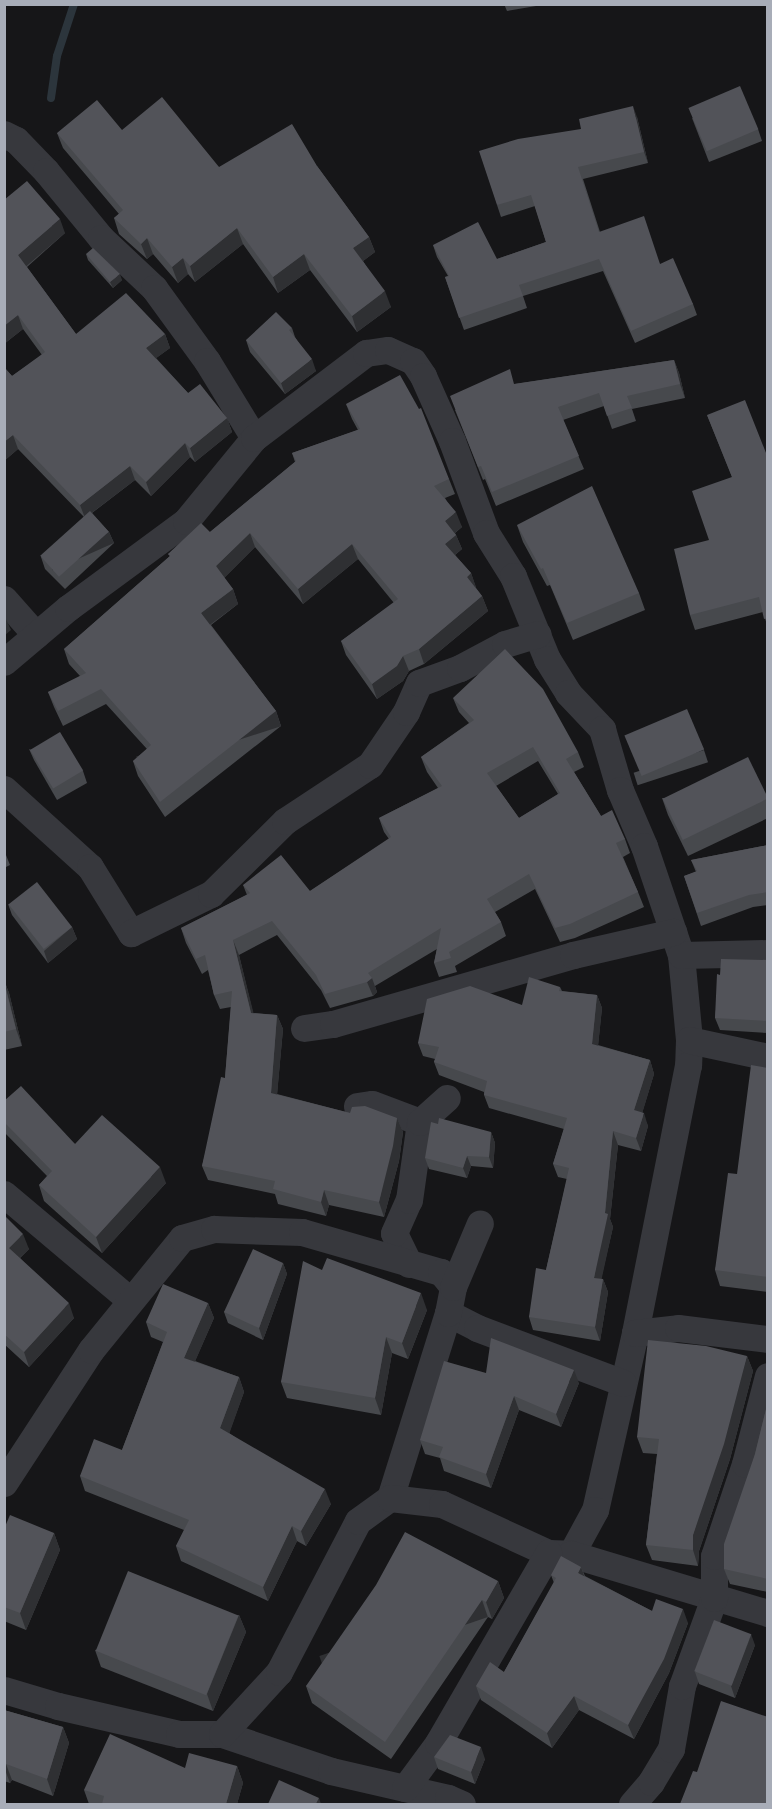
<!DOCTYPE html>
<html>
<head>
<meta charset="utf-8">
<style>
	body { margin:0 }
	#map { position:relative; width:772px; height:1809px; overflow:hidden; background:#161618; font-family:Montserrat,sans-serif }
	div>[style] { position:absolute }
	.stream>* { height:8px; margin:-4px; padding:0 4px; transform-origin:4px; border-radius:4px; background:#2c353c }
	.minor>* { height:27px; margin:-13.5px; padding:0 13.5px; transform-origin:13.5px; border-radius:13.5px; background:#37383d }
	.wall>* { inset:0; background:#47494d; transform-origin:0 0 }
	.shaded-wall>* { inset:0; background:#2f3033; transform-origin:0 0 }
	.building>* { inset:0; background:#525359; transform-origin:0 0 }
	span { translate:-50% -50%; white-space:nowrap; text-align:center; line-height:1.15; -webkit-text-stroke:4.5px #111113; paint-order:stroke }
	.frame { position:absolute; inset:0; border:6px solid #a8adb8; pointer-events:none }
</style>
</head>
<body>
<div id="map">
	<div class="stream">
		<i style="left:51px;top:98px;width:42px;rotate:-81.9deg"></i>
		<i style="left:57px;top:56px;width:55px;rotate:-71.9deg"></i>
	</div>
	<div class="minor">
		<i style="left:4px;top:134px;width:13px;rotate:27deg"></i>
		<i style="left:16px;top:140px;width:43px;rotate:45.9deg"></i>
		<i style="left:46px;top:171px;width:87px;rotate:50.6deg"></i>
		<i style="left:101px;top:238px;width:73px;rotate:43.3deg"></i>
		<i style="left:154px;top:288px;width:90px;rotate:54deg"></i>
		<i style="left:207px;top:361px;width:90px;rotate:58.6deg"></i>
		<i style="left:4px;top:599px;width:48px;rotate:48.4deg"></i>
		<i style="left:4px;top:662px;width:84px;rotate:-40.2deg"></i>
		<i style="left:68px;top:608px;width:147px;rotate:-36.4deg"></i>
		<i style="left:186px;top:521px;width:107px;rotate:-50.7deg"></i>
		<i style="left:254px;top:438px;width:141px;rotate:-37.2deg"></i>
		<i style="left:366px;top:353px;width:22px;rotate:-8deg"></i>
		<i style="left:388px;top:350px;width:27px;rotate:24deg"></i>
		<i style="left:413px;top:361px;width:18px;rotate:56deg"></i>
		<i style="left:423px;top:376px;width:71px;rotate:66deg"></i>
		<i style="left:452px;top:441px;width:98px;rotate:69.7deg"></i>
		<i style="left:486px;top:533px;width:51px;rotate:57.9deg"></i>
		<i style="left:513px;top:576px;width:90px;rotate:67.7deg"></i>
		<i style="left:547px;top:659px;width:40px;rotate:58deg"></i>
		<i style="left:568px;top:693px;width:50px;rotate:46.6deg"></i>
		<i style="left:602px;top:729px;width:64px;rotate:73.6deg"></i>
		<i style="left:620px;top:790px;width:61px;rotate:66.8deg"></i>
		<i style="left:644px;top:846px;width:115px;rotate:71.3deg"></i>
		<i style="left:681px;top:955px;width:85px;rotate:84.6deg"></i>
		<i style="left:689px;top:1040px;width:25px;rotate:92deg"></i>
		<i style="left:688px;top:1065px;width:273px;rotate:101.2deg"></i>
		<i style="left:635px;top:1333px;width:181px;rotate:102.7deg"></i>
		<i style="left:595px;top:1510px;width:50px;rotate:118.6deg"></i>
		<i style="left:4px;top:789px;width:116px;rotate:42.2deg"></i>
		<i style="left:90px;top:867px;width:78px;rotate:58.2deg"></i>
		<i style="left:131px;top:933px;width:89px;rotate:-26deg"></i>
		<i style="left:211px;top:894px;width:104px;rotate:-44.6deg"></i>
		<i style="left:285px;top:821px;width:102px;rotate:-33.4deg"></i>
		<i style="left:370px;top:765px;width:64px;rotate:-55.8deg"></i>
		<i style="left:406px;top:712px;width:32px;rotate:-66deg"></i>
		<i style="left:419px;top:683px;width:44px;rotate:-20.1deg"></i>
		<i style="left:460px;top:668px;width:51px;rotate:-28.1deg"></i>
		<i style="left:505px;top:644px;width:34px;rotate:-17deg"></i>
		<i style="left:681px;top:955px;width:87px;rotate:-1.3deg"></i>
		<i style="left:304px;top:1028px;width:29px;rotate:-8deg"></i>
		<i style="left:333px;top:1024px;width:250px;rotate:-16deg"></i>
		<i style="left:573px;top:955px;width:103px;rotate:-13deg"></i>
		<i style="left:689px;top:1040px;width:81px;rotate:12.1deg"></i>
		<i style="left:357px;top:1106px;width:15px;rotate:-8deg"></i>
		<i style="left:372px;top:1104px;width:51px;rotate:20.6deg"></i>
		<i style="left:4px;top:1194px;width:165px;rotate:40.1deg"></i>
		<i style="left:409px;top:1264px;width:34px;rotate:-116deg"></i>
		<i style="left:394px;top:1233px;width:36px;rotate:-66deg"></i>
		<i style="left:409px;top:1200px;width:79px;rotate:-82deg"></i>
		<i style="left:420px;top:1122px;width:36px;rotate:-42deg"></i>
		<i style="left:448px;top:1313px;width:33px;rotate:27deg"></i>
		<i style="left:477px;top:1328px;width:156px;rotate:20.6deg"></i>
		<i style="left:635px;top:1333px;width:43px;rotate:-6.6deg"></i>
		<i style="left:678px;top:1328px;width:91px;rotate:7deg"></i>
		<i style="left:4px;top:1483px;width:159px;rotate:-56.8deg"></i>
		<i style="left:91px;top:1350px;width:144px;rotate:-50.9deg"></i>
		<i style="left:182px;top:1238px;width:33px;rotate:-16deg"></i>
		<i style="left:214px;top:1229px;width:88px;rotate:2deg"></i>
		<i style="left:302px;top:1232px;width:145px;rotate:16.1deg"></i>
		<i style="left:441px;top:1272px;width:19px;rotate:51deg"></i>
		<i style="left:390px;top:1498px;width:194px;rotate:-72.6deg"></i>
		<i style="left:448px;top:1313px;width:26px;rotate:-79deg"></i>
		<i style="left:453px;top:1287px;width:69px;rotate:-67.1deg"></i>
		<i style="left:4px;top:1690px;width:56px;rotate:16.5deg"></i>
		<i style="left:58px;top:1706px;width:124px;rotate:13deg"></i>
		<i style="left:179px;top:1734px;width:43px"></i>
		<i style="left:222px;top:1734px;width:115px;rotate:18.7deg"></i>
		<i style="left:331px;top:1771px;width:120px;rotate:13deg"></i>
		<i style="left:448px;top:1798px;width:15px;rotate:23deg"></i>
		<i style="left:222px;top:1734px;width:84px;rotate:-47.4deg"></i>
		<i style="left:279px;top:1672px;width:170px;rotate:-62.4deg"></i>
		<i style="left:358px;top:1521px;width:39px;rotate:-36deg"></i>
		<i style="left:390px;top:1498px;width:52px;rotate:6.6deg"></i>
		<i style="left:442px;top:1504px;width:117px;rotate:24.8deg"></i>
		<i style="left:548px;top:1553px;width:23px;rotate:2deg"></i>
		<i style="left:571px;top:1554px;width:206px;rotate:16.7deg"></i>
		<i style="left:405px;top:1788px;width:56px;rotate:-53.7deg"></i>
		<i style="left:438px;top:1743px;width:220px;rotate:-59.9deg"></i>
		<i style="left:632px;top:1804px;width:29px;rotate:-49deg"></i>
		<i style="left:651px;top:1782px;width:39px;rotate:-59deg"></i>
		<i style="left:671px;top:1749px;width:64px;rotate:-80.1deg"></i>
		<i style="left:682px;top:1686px;width:94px;rotate:-70deg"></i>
		<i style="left:714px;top:1598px;width:42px;rotate:-90deg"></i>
		<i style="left:714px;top:1556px;width:97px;rotate:-71.4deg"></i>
		<i style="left:745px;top:1464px;width:91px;rotate:-75.4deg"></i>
	</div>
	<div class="wall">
		<i style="clip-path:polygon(504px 4px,542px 4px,542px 5px,507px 11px)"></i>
		<i style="clip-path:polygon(637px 117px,648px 163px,583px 179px,600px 232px,660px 264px,693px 304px,697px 315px,635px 343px,603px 271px,523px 296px,527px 308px,464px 330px,445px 277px,448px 276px,437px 257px,433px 245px,497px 259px,546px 242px,535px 206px,501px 217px,497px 205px,581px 129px)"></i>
		<i style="clip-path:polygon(692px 118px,758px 129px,762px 141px,709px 162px)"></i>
		<i style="clip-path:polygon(122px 130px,219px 167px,317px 166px,369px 237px,375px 252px,363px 261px,391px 307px,357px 332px,310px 270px,278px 293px,243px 244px,195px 282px,188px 274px,178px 283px,153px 254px,147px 259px,119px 234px,114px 218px,119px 214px,63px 148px,57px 133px)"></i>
		<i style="clip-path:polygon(4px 200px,65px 233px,27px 267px,76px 334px,165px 334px,170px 348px,156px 358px,188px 393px,227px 418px,232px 432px,195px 462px,190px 457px,151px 496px,135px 480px,92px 513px,109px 532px,114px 543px,65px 589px,45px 569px,41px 557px,84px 517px,18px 449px,4px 461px,4px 367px,12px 376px,42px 355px,23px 329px,4px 344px)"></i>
		<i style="clip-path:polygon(86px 254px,122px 280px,113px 288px,88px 260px)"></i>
		<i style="clip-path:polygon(292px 328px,295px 337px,316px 371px,285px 394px,250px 352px,246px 340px)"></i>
		<i style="clip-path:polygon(674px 360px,679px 373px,685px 398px,632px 409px,636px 421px,612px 429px,604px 406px,563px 420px,584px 469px,496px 506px,485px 479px,483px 480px,455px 410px,515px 384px)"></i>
		<i style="clip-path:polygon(346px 404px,449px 479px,455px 494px,445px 498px,462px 527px,455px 533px,456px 535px,462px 549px,455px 555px,471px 573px,476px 588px,482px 596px,488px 611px,424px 664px,409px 671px,403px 681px,377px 699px,346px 655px,341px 641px,394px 603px,358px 559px,303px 604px,255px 547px,224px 578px,233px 589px,238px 604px,211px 625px,276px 711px,281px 726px,165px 817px,138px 776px,133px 761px,147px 749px,106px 704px,63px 726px,54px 707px,48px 692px,80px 676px,69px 664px,64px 649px,170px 556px,168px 554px,210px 532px,295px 462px,292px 453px,358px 430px,352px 419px)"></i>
		<i style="clip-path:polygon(707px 415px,768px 458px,768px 628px,763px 612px,695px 630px,690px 615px,709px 540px,732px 477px)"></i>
		<i style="clip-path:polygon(517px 525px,639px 593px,645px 610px,573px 640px,550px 585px,547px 586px,523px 542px)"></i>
		<i style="clip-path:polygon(evenodd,453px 698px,578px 752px,584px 767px,574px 772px,601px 816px,625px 839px,630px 853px,623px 857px,638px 892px,644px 907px,575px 938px,560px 942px,535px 889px,495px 912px,501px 922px,506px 936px,455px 966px,457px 972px,439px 977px,434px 963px,437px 949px,375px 986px,377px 992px,373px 996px,330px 1008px,321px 990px,277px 935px,239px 955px,253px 1013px,277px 1015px,283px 1029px,277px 1094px,350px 1113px,397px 1118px,403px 1132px,399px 1161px,384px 1217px,329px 1205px,326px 1216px,278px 1204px,275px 1194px,208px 1180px,202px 1166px,225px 1078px,231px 1007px,220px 1009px,214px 995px,208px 970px,202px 974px,186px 943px,181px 928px,247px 895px,243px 885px,310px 891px,389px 839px,384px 832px,379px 818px,438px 788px,427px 772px,421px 757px,469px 723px,459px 712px,453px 698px,538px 761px,558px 794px,519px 818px,496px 786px,538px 761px)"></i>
		<i style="clip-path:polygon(29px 749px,83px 771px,87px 783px,57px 800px,34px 760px)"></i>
		<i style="left:704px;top:750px;width:13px;height:74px;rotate:72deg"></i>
		<i style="clip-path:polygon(768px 797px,768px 818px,688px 856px,668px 815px,662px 798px)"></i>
		<i style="clip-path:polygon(768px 845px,768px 905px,753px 907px,701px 926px,684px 876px,696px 872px,691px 860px)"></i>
		<i style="clip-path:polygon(4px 850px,10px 865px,4px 868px)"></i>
		<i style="clip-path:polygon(8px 904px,72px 927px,77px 939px,48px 963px,12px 915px)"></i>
		<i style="clip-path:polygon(768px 960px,768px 1033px,720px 1030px,715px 1018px,720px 975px)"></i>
		<i style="clip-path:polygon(4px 980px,9px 993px,22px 1046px,4px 1050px)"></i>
		<i style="clip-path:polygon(560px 987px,562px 991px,597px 995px,602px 1008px,598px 1045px,650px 1060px,654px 1074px,642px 1113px,648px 1126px,641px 1151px,618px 1145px,610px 1219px,613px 1227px,601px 1279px,603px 1279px,608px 1292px,600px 1341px,533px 1330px,529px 1317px,546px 1270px,567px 1179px,558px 1177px,553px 1164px,564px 1129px,489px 1108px,484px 1095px,484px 1092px,439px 1075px,434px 1062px,435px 1059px,423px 1056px,418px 1043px,522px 1005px)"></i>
		<i style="clip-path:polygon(768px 1068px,768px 1292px,720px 1286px,715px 1270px)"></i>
		<i style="clip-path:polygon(4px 1101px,75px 1144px,166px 1183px,102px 1253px,44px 1201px,39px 1185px,47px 1176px,4px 1132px)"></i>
		<i style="clip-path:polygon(491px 1132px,495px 1143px,493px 1168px,471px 1166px,467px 1178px,429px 1169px,425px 1158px)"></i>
		<i style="clip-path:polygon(4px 1215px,29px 1249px,20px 1258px,74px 1318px,29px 1367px,4px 1344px)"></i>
		<i style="clip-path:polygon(283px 1263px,287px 1274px,263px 1340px,228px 1323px,224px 1312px)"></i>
		<i style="clip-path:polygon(322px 1270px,427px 1310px,408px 1359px,392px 1353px,381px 1415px,287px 1398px,281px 1382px)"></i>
		<i style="clip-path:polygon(208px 1303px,214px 1318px,195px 1361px,239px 1377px,244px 1392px,229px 1433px,331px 1504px,306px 1546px,297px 1541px,268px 1601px,181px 1561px,176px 1546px,184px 1530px,85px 1491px,80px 1476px,122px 1450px,163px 1342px,151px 1337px,146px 1322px)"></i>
		<i style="clip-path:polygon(747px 1356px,753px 1371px,730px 1459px,699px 1551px,698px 1566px,652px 1560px,646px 1545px,657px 1454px,643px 1453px,637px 1437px)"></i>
		<i style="clip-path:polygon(486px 1373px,579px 1383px,561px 1427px,519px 1410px,491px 1488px,444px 1471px,440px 1458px,425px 1454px,420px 1440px)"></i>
		<i style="clip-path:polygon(768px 1401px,768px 1592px,730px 1584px,724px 1569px,755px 1454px)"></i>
		<i style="clip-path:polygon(4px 1529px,54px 1533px,60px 1550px,26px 1630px,4px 1621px)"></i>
		<i style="clip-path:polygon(581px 1567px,585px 1576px,652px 1611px,688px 1623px,669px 1673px,634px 1739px,579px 1710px,552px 1748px,481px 1700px,476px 1686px,504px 1672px,554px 1583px,551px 1575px)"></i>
		<i style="clip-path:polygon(498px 1581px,504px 1598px,492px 1619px,488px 1617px,391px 1759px,312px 1703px,306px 1686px)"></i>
		<i style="clip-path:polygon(239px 1615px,246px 1632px,213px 1711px,101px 1667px,95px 1650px)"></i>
		<i style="clip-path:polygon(755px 1645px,735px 1698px,699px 1684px,695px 1672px)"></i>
		<i style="clip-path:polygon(4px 1710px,63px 1727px,69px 1743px,53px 1796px,12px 1780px,10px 1783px,4px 1781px)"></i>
		<i style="clip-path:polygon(434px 1757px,485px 1759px,475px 1784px,438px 1769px)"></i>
		<i style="clip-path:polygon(237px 1766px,243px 1783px,237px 1804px,89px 1804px,84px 1790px,185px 1768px)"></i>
	</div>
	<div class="shaded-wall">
		<i style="clip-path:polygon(633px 106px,637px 117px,648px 163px,644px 152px)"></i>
		<i style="clip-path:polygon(60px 219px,65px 233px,23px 269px,18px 255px)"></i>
		<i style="clip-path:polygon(237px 228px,243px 244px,195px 282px,190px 266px)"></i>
		<i style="clip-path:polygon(369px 237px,375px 252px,359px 264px,353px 248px)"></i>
		<i style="clip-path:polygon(147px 238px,153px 254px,147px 259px,141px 244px)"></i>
		<i style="clip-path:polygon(304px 254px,310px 270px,278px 293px,273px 277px)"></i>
		<i style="clip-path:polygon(183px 258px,188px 274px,178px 283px,172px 267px)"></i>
		<i style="clip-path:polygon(120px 274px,122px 280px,113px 288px,110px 282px)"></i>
		<i style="clip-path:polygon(385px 291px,391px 307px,357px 332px,352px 316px)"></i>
		<i style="clip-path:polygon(18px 315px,23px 329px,4px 344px,4px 326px)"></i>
		<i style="clip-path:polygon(165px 334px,170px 348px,151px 362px,146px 348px)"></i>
		<i style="clip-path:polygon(312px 359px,316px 371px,285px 394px,281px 383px)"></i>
		<i style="clip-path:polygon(674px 360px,679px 373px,685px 398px,680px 384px)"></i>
		<i style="clip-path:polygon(227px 418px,232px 432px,195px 462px,190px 448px)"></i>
		<i style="clip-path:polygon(13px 435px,18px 449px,4px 461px,4px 442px)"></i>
		<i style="clip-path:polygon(185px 443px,190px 457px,151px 496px,146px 482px)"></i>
		<i style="clip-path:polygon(130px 466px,135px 480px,85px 518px,80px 505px)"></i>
		<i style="clip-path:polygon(456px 512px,462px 527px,451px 536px,445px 521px)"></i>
		<i style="left:109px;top:532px;width:12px;height:67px;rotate:66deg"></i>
		<i style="clip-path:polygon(250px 533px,255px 547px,221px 581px,216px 566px)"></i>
		<i style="clip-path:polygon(456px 535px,462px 549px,450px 559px,445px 544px)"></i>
		<i style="clip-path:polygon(352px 544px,358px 559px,303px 604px,298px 589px)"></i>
		<i style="clip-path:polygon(471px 573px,476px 587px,472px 592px,467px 577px)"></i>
		<i style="clip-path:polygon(233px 589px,238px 604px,207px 627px,201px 613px)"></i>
		<i style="clip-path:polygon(482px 596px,488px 611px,424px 664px,419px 649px)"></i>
		<i style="clip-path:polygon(4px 615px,11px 630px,4px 636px)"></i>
		<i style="clip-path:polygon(403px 656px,409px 671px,403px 681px,377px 699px,372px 684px)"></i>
		<i style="left:276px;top:711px;width:16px;height:147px;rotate:72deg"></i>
		<i style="clip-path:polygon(72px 927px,77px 939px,48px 963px,44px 951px)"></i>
		<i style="clip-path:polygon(233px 940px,239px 955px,257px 1027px,251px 1013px)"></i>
		<i style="clip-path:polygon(372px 978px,377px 992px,373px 996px,367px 982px)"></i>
		<i style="clip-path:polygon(4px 980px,9px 993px,22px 1046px,16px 1029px)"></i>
		<i style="clip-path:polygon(597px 995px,602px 1008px,597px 1057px,592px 1044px)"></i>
		<i style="clip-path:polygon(277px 1015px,283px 1029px,276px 1107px,271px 1093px)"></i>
		<i style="clip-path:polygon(650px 1060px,654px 1074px,639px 1124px,634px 1110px)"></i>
		<i style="clip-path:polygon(644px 1113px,648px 1126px,641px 1151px,636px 1138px)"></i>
		<i style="clip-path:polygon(397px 1118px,403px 1132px,399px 1161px,384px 1217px,379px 1202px)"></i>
		<i style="clip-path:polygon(613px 1131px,618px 1145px,610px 1219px,613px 1227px,599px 1291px,594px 1278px,605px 1213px)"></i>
		<i style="clip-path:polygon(491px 1132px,495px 1143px,493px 1168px,489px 1157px)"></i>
		<i style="clip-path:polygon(467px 1156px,471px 1166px,467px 1178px,463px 1168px)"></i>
		<i style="clip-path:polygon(160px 1167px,166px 1183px,102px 1253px,96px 1237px)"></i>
		<i style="clip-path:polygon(324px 1190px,329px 1205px,326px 1216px,321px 1202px)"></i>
		<i style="clip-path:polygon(23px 1234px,29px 1249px,14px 1263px,9px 1248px)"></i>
		<i style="clip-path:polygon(283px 1263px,287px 1274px,263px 1340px,259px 1328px)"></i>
		<i style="clip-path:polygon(603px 1279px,608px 1292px,600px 1341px,595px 1327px)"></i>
		<i style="clip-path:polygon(421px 1293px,427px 1310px,408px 1359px,402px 1343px)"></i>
		<i style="clip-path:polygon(69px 1303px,74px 1318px,29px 1367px,24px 1352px)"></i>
		<i style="clip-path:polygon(208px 1303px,214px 1318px,190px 1373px,184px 1358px)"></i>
		<i style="clip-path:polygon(386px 1337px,392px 1353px,381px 1415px,375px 1398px)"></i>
		<i style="clip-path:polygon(747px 1356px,753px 1371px,730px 1459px,699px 1551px,698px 1566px,693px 1550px,693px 1535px)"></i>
		<i style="clip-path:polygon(574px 1370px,579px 1383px,561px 1427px,556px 1414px)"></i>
		<i style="clip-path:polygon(239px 1377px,244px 1392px,226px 1443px,220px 1428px)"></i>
		<i style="clip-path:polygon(514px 1396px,519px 1410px,491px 1488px,486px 1474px)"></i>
		<i style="clip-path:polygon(325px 1489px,331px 1504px,306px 1546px,301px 1531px)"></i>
		<i style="clip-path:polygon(292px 1526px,297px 1541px,268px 1601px,263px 1587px)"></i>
		<i style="clip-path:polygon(54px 1533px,60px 1550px,26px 1630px,20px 1613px)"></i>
		<i style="clip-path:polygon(581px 1567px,586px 1581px,578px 1573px)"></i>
		<i style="clip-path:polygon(498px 1581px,504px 1598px,492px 1619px,486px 1602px)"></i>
		<i style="left:482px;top:1600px;width:18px;height:172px;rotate:71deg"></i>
		<i style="clip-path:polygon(683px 1609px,688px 1623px,669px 1673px,634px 1739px,628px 1725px)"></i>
		<i style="clip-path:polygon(239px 1615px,246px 1632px,213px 1711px,207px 1694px)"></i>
		<i style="clip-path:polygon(751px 1634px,755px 1645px,735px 1698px,731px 1686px)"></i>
		<i style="clip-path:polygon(574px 1696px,579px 1710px,552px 1748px,547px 1733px)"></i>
		<i style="clip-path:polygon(63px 1727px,69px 1743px,53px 1796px,47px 1779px)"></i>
		<i style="clip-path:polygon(481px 1747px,485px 1759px,475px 1784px,471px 1772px)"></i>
		<i style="clip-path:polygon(6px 1764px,12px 1780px,10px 1783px,4px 1767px)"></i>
		<i style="clip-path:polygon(237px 1766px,243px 1783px,237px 1804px,226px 1804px)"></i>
		<i style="clip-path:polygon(319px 1798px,321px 1804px,316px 1804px)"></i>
	</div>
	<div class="building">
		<i style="left:740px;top:86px;width:47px;height:56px;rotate:67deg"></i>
		<i style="clip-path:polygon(162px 97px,219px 167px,292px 124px,317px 166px,369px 237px,353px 248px,385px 291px,352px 316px,304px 254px,273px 277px,237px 228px,190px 266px,183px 258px,172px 267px,147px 238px,141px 244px,114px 218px,123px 210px,57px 133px,97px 100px,122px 130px)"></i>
		<i style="clip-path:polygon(633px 106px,644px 152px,578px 167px,599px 232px,644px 216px,660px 264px,673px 258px,693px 304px,631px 331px,599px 259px,519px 285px,523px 296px,459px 318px,445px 277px,449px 276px,433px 245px,478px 222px,497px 259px,546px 242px,531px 195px,497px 205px,479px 151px,518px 139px,581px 129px,579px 119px)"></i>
		<i style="clip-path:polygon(27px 181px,60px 219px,18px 255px,76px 334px,126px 293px,165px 334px,146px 348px,188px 393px,200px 384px,227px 418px,190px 448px,185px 443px,146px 482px,130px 466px,80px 505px,13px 435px,4px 442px,4px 367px,12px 376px,45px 352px,18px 315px,4px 326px,4px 200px)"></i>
		<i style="clip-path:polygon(93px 248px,120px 274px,110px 282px,86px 254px)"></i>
		<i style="clip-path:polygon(276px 312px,292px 328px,289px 330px,312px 359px,281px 383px,246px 340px)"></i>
		<i style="clip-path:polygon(674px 360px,680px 384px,627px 396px,632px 408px,607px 416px,599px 393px,558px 407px,579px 456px,492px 492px,481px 466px,478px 467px,450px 396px,510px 369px,514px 384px)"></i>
		<i style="clip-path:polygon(400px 375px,419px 409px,421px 408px,449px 479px,434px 486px,456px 512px,445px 521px,456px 535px,445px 544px,471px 573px,467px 577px,482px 596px,419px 649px,403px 656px,397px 666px,372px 684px,341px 641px,398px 599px,352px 544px,298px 589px,250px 533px,216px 566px,233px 589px,201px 613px,276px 711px,160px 802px,133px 761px,151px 745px,101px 689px,58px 711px,48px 692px,86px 673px,64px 649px,170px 556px,168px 554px,201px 523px,210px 532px,296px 461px,292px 453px,360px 429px,346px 404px)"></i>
		<i style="clip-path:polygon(745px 400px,768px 458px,768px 618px,764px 619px,759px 597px,690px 615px,674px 549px,709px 540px,692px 491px,732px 477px,707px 415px)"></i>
		<i style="clip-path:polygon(592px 486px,639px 593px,567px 623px,543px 568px,541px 569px,517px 525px)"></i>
		<i style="left:90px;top:511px;width:28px;height:67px;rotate:48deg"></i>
		<i style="clip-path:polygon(evenodd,505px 649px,543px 689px,578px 752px,566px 759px,601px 816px,612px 810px,625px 839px,616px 843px,638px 892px,570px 924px,555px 928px,529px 874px,487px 899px,501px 922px,449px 952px,451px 958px,434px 963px,441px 928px,368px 973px,372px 978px,367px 982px,325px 994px,316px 975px,272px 921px,233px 940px,251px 1013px,277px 1015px,271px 1093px,350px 1113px,352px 1107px,365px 1106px,397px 1118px,393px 1146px,379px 1202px,324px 1190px,321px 1202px,273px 1189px,275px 1181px,202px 1166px,221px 1077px,225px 1078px,232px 991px,214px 995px,205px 955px,196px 959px,181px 928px,250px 893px,243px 885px,281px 855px,310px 891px,391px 837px,379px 818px,442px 786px,421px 757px,474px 720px,453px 698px,505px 649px,533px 747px,560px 793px,519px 818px,487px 773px,533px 747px)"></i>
		<i style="left:687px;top:709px;width:44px;height:68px;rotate:67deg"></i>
		<i style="left:60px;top:732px;width:45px;height:35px;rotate:59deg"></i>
		<i style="left:748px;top:757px;width:46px;height:95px;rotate:64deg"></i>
		<i style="clip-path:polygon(768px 845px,768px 892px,749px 895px,697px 913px,684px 876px,697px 871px,691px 860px)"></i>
		<i style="left:37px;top:882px;width:57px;height:36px;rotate:52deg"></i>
		<i style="clip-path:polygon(721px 959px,768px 960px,768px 1021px,715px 1018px,717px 974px,720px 975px)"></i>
		<i style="clip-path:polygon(529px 977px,560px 987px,559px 991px,597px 995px,592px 1044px,650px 1060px,634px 1110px,644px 1113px,636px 1138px,613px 1131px,605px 1213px,608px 1214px,594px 1278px,603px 1279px,595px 1327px,529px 1317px,536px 1268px,546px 1270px,569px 1168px,553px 1164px,567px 1118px,484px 1095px,487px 1081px,434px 1062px,439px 1047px,418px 1043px,427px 999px,470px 986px,522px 1005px)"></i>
		<i style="clip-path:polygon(4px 982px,16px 1029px,4px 1032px)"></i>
		<i style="clip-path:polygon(751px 1065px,768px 1068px,768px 1277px,715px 1270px,728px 1173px,737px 1174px)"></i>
		<i style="clip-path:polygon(21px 1086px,75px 1144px,102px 1115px,160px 1167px,96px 1237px,39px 1185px,52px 1171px,4px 1122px,4px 1101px)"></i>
		<i style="clip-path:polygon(439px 1118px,491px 1132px,489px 1157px,467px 1156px,463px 1168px,425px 1158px,431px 1122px,438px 1124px)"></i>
		<i style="clip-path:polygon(4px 1215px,23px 1234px,9px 1248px,69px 1303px,24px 1352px,4px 1334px)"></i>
		<i style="clip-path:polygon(253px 1249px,283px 1263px,259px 1328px,224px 1312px)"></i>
		<i style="clip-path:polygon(327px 1258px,421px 1293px,402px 1343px,386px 1337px,375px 1398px,281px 1382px,303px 1261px,322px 1270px)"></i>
		<i style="clip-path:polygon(163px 1284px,208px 1303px,184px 1358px,239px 1377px,220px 1428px,325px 1489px,301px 1531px,292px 1526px,263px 1587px,176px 1546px,189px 1520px,80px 1476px,94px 1439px,122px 1450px,167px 1332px,146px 1322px)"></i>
		<i style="clip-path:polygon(491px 1338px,574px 1370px,556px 1414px,514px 1396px,486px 1474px,439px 1457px,443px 1447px,420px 1440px,444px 1361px,486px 1373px)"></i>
		<i style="clip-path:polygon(648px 1340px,706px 1346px,747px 1356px,724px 1444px,693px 1535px,693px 1550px,646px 1545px,659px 1439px,637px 1437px)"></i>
		<i style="clip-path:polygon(768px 1401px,768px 1579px,724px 1569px,724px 1544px,755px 1454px)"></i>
		<i style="clip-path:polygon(10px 1515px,54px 1533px,20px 1613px,4px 1607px,4px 1529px)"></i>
		<i style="clip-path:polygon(405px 1532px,498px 1581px,486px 1602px,482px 1600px,385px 1742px,306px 1686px,376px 1585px)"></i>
		<i style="clip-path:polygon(561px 1556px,581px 1567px,578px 1573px,652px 1611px,656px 1599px,683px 1609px,664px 1659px,628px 1725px,574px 1696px,547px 1733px,476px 1686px,490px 1662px,504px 1672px,556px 1578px,551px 1575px)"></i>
		<i style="left:128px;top:1571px;width:119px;height:86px;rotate:22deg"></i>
		<i style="left:714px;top:1620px;width:40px;height:55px;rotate:21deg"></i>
		<i style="clip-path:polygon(721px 1701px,768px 1717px,768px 1804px,680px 1804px,693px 1771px,697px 1772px)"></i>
		<i style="clip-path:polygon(4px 1710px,63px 1727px,47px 1779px,6px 1764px,4px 1766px)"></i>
		<i style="clip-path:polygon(110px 1734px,185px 1768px,189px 1753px,237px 1766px,226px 1804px,102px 1804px,104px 1796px,84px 1790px)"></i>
		<i style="clip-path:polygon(450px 1735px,481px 1747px,471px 1772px,434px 1757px)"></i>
		<i style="clip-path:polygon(279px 1780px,319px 1798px,316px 1804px,268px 1804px)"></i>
	</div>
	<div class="frame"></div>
</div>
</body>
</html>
